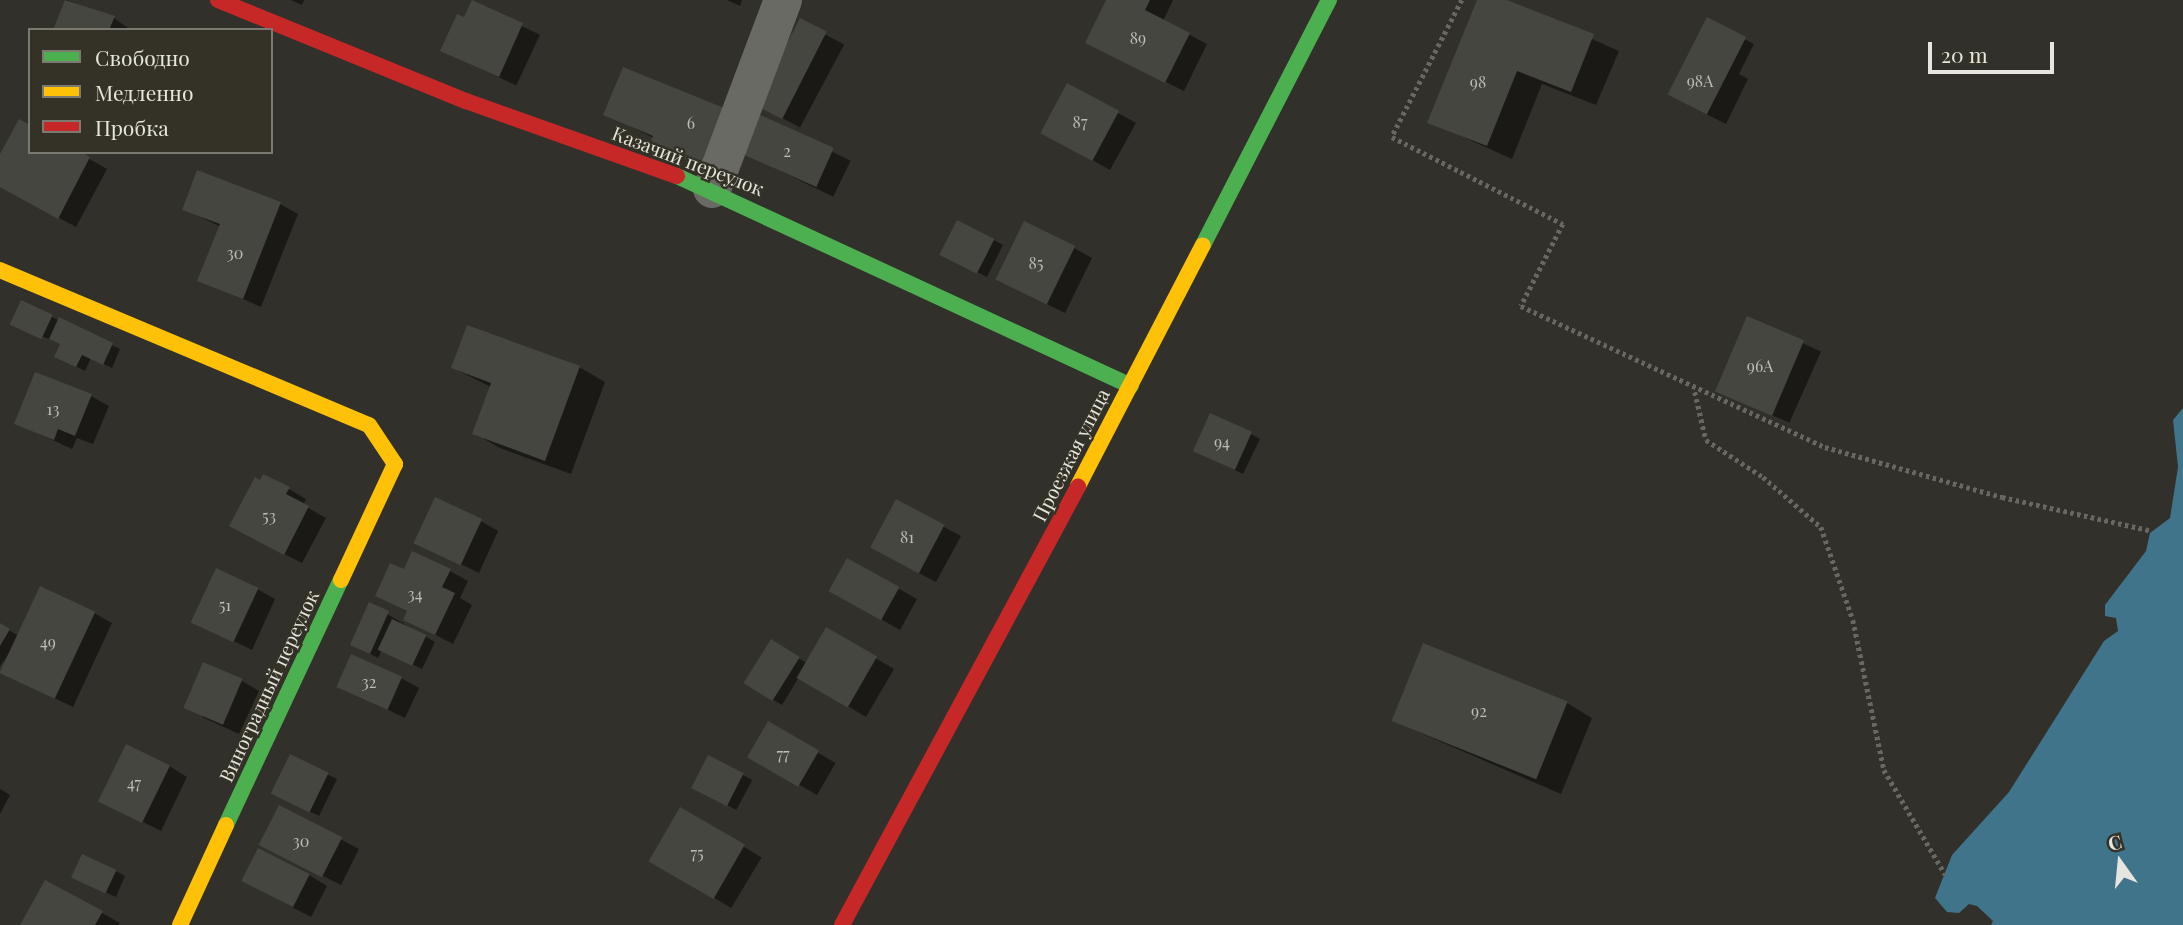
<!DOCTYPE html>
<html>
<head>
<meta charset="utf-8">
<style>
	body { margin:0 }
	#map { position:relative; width:2183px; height:925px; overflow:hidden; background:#31302a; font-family:"Playfair Display",serif }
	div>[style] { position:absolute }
	.water>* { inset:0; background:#40748b }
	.shadow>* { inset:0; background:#0007; transform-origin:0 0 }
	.building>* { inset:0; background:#464641; transform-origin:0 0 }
	.path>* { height:4.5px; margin-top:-2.25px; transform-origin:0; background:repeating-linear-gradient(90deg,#686863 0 3.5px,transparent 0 7px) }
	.street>* { height:38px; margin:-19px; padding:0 19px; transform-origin:19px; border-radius:19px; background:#686a63 }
	.fast>* { height:16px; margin:-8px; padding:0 8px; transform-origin:8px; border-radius:8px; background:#4caf50 }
	.slow>* { height:16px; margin:-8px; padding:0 8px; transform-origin:8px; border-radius:8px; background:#ffc107 }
	.jam>* { height:16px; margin:-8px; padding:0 8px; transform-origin:8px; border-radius:8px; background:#c62828 }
	span { translate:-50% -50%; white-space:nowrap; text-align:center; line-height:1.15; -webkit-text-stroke:5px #343227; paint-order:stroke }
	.number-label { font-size:16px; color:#bebdb7 }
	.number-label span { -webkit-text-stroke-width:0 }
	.street-label { font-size:19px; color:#e6e5de }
	.legend { position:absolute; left:28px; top:28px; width:245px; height:126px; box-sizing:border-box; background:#343227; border:2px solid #7b7a70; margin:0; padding:9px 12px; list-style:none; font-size:21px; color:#e6e5de }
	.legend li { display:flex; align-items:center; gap:14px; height:35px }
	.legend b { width:35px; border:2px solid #7b7a70 }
	.north { position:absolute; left:2085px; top:827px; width:70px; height:70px; -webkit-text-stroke:5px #343227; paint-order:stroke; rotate:345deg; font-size:19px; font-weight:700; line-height:28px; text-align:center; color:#e6e5de }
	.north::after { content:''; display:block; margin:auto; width:24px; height:32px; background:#e6e5de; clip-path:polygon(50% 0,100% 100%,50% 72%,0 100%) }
	.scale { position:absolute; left:1928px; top:42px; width:126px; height:32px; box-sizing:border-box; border:4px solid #e6e5de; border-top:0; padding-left:9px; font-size:21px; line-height:24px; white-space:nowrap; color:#e6e5de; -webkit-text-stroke:5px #343227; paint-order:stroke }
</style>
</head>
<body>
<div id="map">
	<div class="water">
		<i style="clip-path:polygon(2183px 408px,2183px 925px,1991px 925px,1993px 921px,1977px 906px,1969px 904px,1959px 913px,1947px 912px,1935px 898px,1952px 855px,2009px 792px,2104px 641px,2118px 631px,2116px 618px,2105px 616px,2105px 605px,2146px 551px,2150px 533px,2170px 518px,2178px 467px,2173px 420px)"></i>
	</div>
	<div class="shadow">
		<i style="clip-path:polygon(67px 0,114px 18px,131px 30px,55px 30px)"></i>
		<i style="clip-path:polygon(291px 0,304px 0,302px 5px)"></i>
		<i style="clip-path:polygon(727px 0,742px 0,740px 6px)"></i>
		<i style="clip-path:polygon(1108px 0,1173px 0,1163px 21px,1207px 44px,1184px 91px,1105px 52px)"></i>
		<i style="clip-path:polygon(1478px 0,1503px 0,1619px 51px,1596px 105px,1542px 84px,1512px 159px,1430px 122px)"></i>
		<i style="left:472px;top:3px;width:75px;height:56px;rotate:25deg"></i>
		<i style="clip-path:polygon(1707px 20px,1754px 44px,1739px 74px,1748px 79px,1726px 124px,1688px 105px)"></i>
		<i style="left:800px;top:21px;width:50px;height:94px;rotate:28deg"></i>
		<i style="clip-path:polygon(1068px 85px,1136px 123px,1110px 170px,1060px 142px)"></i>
		<i style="clip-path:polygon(728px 111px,669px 154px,651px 144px,654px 138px,605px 114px)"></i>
		<i style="left:759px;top:116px;width:102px;height:40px;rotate:26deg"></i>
		<i style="clip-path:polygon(30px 152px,77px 152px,107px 169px,76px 227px,0 186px,0 158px)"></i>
		<i style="clip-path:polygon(280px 204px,298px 214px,261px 307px,200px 280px,221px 227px,184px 209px)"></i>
		<i style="clip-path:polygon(994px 240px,1003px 245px,987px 277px,951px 259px)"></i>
		<i style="clip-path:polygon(1074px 248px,1092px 258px,1065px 313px,1016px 289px)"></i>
		<i style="clip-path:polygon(22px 303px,120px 349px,112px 368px,91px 358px,85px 371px,65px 361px,62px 344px,20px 328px)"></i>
		<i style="left:1748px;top:319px;width:80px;height:78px;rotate:24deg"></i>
		<i style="clip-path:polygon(579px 367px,605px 382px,571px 474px,500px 448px,474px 433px,491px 387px,453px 368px)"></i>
		<i style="clip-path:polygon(91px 396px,109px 406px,93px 444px,77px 438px,72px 449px,16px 423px)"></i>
		<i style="clip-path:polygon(1251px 434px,1260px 439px,1243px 474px,1203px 455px)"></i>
		<i style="clip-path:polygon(289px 489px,306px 499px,303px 505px,326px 518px,302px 563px,249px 536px)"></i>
		<i style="clip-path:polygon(897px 502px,961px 536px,936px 582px,890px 558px)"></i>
		<i style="clip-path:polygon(481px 521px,498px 531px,479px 573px,416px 542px)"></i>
		<i style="clip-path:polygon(848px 560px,917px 599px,900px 630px,849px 601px)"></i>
		<i style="clip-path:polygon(405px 571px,450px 571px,468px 581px,460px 598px,472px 605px,453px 644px,405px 619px,408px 612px,377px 595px)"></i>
		<i style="clip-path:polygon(257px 589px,275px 599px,252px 650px,193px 621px)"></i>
		<i style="clip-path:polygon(370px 604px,435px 642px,422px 669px,382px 650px,378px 658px,360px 649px)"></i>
		<i style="clip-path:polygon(94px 613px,112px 623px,73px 707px,2px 673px,14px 647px,0 666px,0 625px,19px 636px)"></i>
		<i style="clip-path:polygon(826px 629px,894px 669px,866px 717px,799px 677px,782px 705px,746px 684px,771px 642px,807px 663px)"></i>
		<i style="clip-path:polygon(401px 678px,419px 688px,405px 718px,339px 686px)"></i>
		<i style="clip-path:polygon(242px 681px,259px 691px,239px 734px,202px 717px)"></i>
		<i style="clip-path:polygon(1567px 703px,1592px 718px,1561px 794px,1393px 721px)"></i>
		<i style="left:768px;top:724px;width:78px;height:37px;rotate:30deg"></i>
		<i style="clip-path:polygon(291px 757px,337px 779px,319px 816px,282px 798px)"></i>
		<i style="left:709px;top:757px;width:49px;height:34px;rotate:28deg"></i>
		<i style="clip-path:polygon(169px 766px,187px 777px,161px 831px,101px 801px)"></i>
		<i style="clip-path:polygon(0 789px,10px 795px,0 814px)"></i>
		<i style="clip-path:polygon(280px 807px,359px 849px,341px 885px,279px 854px)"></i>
		<i style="left:681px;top:809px;width:94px;height:59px;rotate:31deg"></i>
		<i style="clip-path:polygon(116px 871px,125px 876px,116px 897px,82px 882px)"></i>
		<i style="clip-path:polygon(309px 875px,327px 886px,311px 917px,261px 891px)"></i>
		<i style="clip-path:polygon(46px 882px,120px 923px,118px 925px,22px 925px)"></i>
	</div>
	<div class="building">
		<i style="clip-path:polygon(65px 0,115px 16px,109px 30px,53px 30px)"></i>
		<i style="clip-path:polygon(472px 0,523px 23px,499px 77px,440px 51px,457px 14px,464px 17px)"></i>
		<i style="clip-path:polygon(1106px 0,1150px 0,1145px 10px,1190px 33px,1165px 83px,1085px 43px)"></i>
		<i style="clip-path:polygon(1477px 0,1507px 0,1594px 34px,1571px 92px,1517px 71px,1487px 146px,1427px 123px)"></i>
		<i style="left:1707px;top:17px;width:44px;height:87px;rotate:27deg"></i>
		<i style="left:800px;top:18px;width:30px;height:98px;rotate:27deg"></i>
		<i style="clip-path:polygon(623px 67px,729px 110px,705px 168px,649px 145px,653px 136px,603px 115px)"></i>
		<i style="left:1067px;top:83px;width:59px;height:57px;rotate:28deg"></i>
		<i style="left:758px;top:114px;width:83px;height:43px;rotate:24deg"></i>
		<i style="clip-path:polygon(19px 119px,30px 125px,30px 152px,81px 152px,90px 157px,58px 219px,0 187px,0 154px)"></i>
		<i style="clip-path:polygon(197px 170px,281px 202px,243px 299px,197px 281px,220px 224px,182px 210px)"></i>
		<i style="left:957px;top:220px;width:42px;height:39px;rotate:27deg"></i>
		<i style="left:1024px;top:221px;width:57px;height:65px;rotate:26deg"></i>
		<i style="left:21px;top:300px;width:35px;height:27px;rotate:25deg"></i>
		<i style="left:1747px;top:316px;width:62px;height:82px;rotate:23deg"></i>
		<i style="clip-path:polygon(59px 317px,113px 343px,103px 365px,82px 355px,76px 367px,54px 357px,60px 344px,49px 339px)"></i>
		<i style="clip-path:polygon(467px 325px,580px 366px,545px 461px,472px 434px,491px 383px,451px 368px)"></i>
		<i style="clip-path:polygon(35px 372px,92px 394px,75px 436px,58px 429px,54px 440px,14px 424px)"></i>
		<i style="left:1210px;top:413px;width:46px;height:42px;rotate:24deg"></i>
		<i style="clip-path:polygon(263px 474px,290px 487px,286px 494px,309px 506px,284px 555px,229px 526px,255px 477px,260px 480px)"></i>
		<i style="left:435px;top:497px;width:52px;height:51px;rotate:25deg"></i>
		<i style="left:896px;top:499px;width:55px;height:55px;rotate:28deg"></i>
		<i style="clip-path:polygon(412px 551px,451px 569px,442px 587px,455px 593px,435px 635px,403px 620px,407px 611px,375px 596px,390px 563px,404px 569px)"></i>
		<i style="left:847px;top:558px;width:60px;height:38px;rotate:29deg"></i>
		<i style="left:216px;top:568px;width:47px;height:60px;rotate:25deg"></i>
		<i style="left:40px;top:586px;width:61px;height:96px;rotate:25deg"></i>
		<i style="left:369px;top:602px;width:22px;height:47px;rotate:24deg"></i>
		<i style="left:392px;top:619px;width:38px;height:34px;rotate:25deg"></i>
		<i style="clip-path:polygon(0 623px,10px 629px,0 646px)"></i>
		<i style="left:826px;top:627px;width:59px;height:59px;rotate:30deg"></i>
		<i style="left:771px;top:639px;width:34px;height:52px;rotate:32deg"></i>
		<i style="left:1423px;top:643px;width:156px;height:84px;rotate:22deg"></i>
		<i style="left:351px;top:654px;width:56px;height:36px;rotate:24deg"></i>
		<i style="left:203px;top:662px;width:43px;height:50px;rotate:23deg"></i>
		<i style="left:768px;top:721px;width:59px;height:42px;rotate:30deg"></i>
		<i style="left:126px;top:744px;width:49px;height:64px;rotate:26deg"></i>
		<i style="left:290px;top:754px;width:43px;height:44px;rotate:26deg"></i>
		<i style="left:708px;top:755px;width:40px;height:37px;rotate:27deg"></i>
		<i style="left:279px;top:805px;width:71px;height:45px;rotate:27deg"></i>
		<i style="left:680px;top:807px;width:75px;height:63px;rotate:30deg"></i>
		<i style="left:258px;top:848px;width:58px;height:37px;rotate:27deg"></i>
		<i style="left:82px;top:854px;width:38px;height:26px;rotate:25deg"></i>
		<i style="clip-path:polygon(45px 880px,103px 911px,95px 925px,20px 925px)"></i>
	</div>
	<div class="path">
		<i style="left:1462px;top:0;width:154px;rotate:117.1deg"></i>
		<i style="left:1392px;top:137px;width:192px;rotate:27deg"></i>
		<i style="left:1563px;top:224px;width:92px;rotate:117.1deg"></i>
		<i style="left:1521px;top:306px;width:335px;rotate:24.9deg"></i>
		<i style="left:1825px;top:447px;width:184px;rotate:15.8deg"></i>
		<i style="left:2002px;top:497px;width:151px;rotate:12.7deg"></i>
		<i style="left:1695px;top:392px;width:49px;rotate:77.1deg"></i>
		<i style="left:1706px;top:440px;width:68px;rotate:33deg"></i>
		<i style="left:1763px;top:477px;width:77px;rotate:40.8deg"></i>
		<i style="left:1821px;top:527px;width:98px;rotate:71deg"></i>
		<i style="left:1853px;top:620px;width:153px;rotate:78.3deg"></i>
		<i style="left:1884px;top:770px;width:121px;rotate:59.6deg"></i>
	</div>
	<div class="street">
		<i style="left:712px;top:189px;width:202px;rotate:-69.4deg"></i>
	</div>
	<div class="fast">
		<i style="left:677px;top:176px;width:500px;rotate:24.82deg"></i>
		<i style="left:1203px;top:245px;width:276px;rotate:-62.8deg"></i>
		<i style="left:226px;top:825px;width:271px;rotate:-64.9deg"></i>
	</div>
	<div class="slow">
		<i style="left:0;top:270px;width:400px;rotate:22.8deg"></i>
		<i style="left:369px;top:425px;width:47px;rotate:56.3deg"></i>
		<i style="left:395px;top:464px;width:128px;rotate:115deg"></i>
		<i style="left:1078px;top:486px;width:271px;rotate:-62.6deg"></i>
		<i style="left:180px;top:925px;width:110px;rotate:-65.3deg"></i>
	</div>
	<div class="jam">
		<i style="left:218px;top:0;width:268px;rotate:22.2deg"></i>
		<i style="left:466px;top:101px;width:224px;rotate:19.6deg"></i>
		<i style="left:842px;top:925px;width:498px;rotate:-61.7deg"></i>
	</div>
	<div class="number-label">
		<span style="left:1138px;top:38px">89</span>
		<span style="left:1700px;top:81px">98А</span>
		<span style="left:1478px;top:82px">98</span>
		<span style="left:1080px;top:122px">87</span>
		<span style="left:691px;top:123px">6</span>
		<span style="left:787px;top:151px">2</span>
		<span style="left:235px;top:253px">30</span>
		<span style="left:1036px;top:263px">85</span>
		<span style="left:1760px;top:366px">96А</span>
		<span style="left:53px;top:409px">13</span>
		<span style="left:1222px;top:442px">94</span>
		<span style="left:269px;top:516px">53</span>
		<span style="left:907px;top:537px">81</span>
		<span style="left:415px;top:594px">34</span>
		<span style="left:225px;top:605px">51</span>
		<span style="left:48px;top:642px">49</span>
		<span style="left:369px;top:682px">32</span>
		<span style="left:1479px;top:711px">92</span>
		<span style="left:783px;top:754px">77</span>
		<span style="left:134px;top:783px">47</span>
		<span style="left:301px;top:841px">30</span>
		<span style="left:697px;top:853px">75</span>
	</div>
	<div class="street-label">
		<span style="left:688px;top:161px;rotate:21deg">Казачий переулок</span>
		<span style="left:1071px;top:455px;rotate:-63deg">Проезжая улица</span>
		<span style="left:269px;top:686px;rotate:-65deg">Виноградный переулок</span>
	</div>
	<ul class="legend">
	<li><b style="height:9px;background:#4caf50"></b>Свободно</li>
	<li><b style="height:9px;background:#ffc107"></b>Медленно</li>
	<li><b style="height:9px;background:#c62828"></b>Пробка</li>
	</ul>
	<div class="north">С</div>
	<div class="scale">20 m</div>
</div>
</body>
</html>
